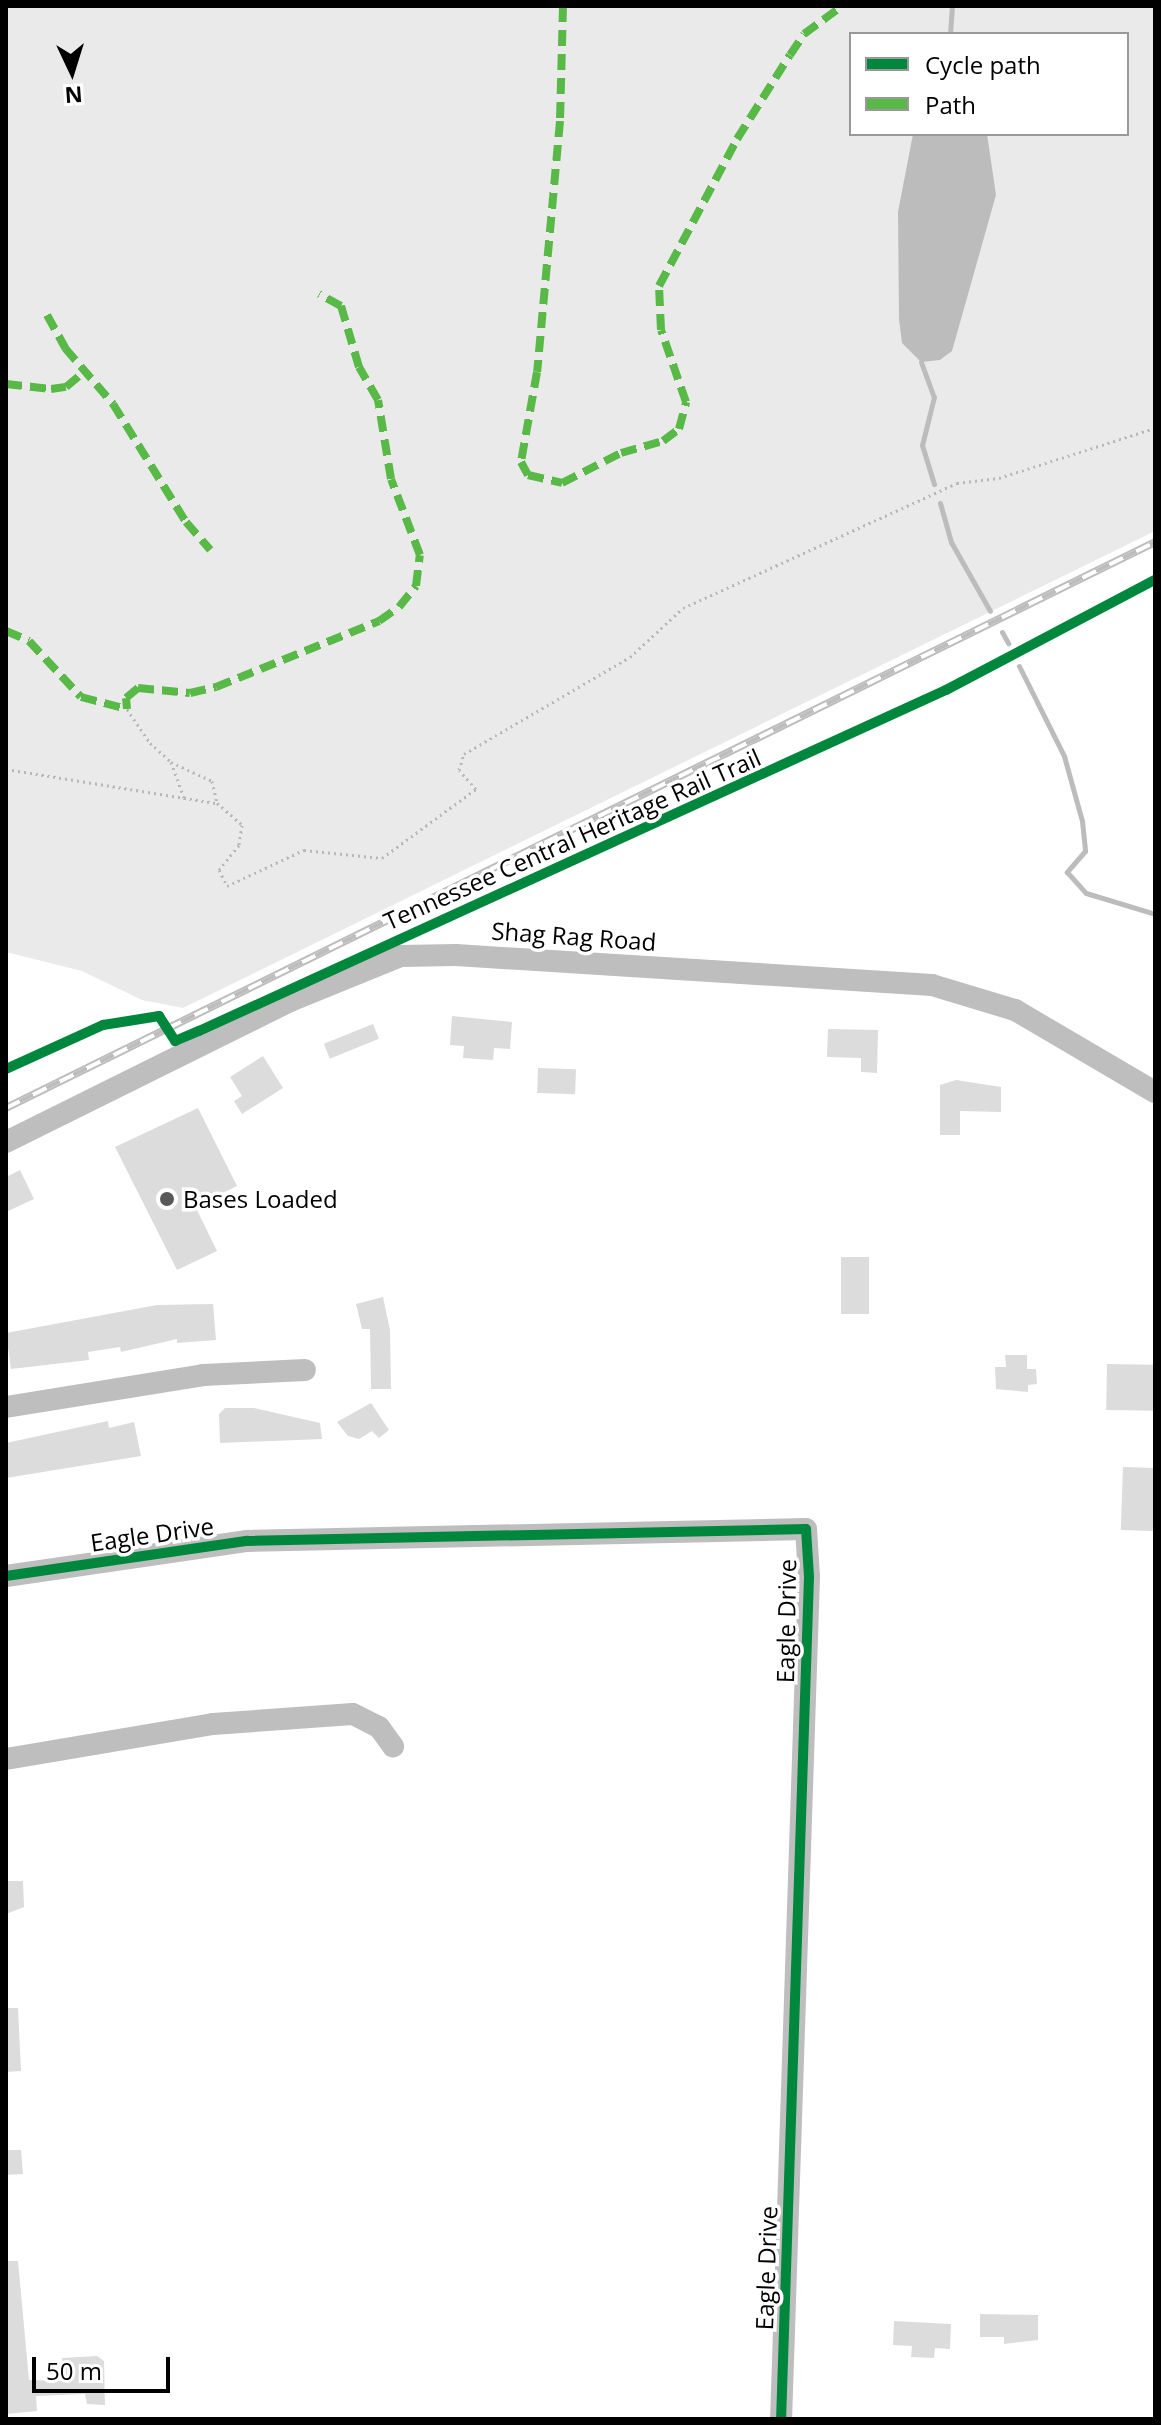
<!DOCTYPE html>
<html>
<head>
<meta charset="utf-8">
<style>
	body { margin:0 }
	#map { position:relative; width:1161px; height:2425px; overflow:hidden; background:#fff; font-family:"Open Sans",sans-serif }
	div>[style] { position:absolute }
	.green>* { inset:0; background:#eaeaea }
	.water>* { inset:0; background:#bcbcbc }
	.stream>* { height:5px; margin:-2.5px; padding:0 2.5px; transform-origin:2.5px; border-radius:2.5px; background:#bcbcbc }
	.building>* { inset:0; background:#dcdcdc; transform-origin:0 0 }
	.path>* { height:3px; margin-top:-1.5px; transform-origin:0; background:repeating-linear-gradient(90deg,#b8b8b8 0 2px,transparent 0 6px) }
	.street>* { height:22px; margin:-11px; padding:0 11px; transform-origin:11px; border-radius:11px; background:#bebebe }
	.rail>* { height:8px; margin-top:-4px; transform-origin:0; background:repeating-linear-gradient(90deg,#fff 0 15px,#bdbdbd 0 30px); box-sizing:border-box; border-block:2px solid #bdbdbd }
	.quiet>* { height:8px; margin-top:-4px; transform-origin:0; background:repeating-linear-gradient(90deg,#58b947 0 16px,transparent 0 24px) }
	.cycleway>* { height:10px; margin:-5px; padding:0 5px; transform-origin:5px; border-radius:5px; background:#00873e }
	.dots>* { width:22px; height:22px; translate:-50% -50%; box-sizing:border-box; border:4px solid #fff; border-radius:50% }
	span { translate:-50% -50%; white-space:nowrap; text-align:center; line-height:1.15; -webkit-text-stroke:7px #fff; paint-order:stroke }
	.street-label { font-size:24px; color:#000 }
	.poi-label { font-size:24px; color:#000 }
	.left { translate:0 -50%; text-align:left }
	.frame { position:absolute; inset:0; border:8px solid #000; pointer-events:none }
	.legend { position:absolute; left:849px; top:32px; width:280px; height:104px; box-sizing:border-box; background:#fff; border:2px solid #999; margin:0; padding:10px 14px; list-style:none; font-size:24px; color:#000 }
	.legend li { display:flex; align-items:center; gap:16px; height:40px }
	.legend b { width:40px; border:2px solid #999 }
	.north { position:absolute; left:32px; top:32px; width:80px; height:80px; -webkit-text-stroke:6px #fff; paint-order:stroke; rotate:176deg; font-size:22px; font-weight:700; line-height:32px; text-align:center; color:#000 }
	.north::after { content:''; display:block; margin:auto; width:28px; height:36px; background:#000; clip-path:polygon(50% 0,100% 100%,50% 72%,0 100%) }
	.scale { position:absolute; left:32px; top:2357px; width:138px; height:36px; box-sizing:border-box; border:4px solid #000; border-top:0; padding-left:10px; font-size:24px; line-height:28px; white-space:nowrap; color:#000; -webkit-text-stroke:6px #fff; paint-order:stroke }
</style>
</head>
<body>
<div id="map">
	<div class="green">
		<i style="clip-path:polygon(evenodd,6px 6px,1155px 6px,1155px 531px,183px 1008px,142px 1000px,82px 971px,6px 952px,6px 6px,851px 34px,1127px 34px,1127px 134px,851px 134px,851px 34px)"></i>
	</div>
	<div class="water">
		<i style="clip-path:polygon(913px 134px,987px 134px,996px 195px,952px 351px,940px 360px,921px 362px,902px 343px,899px 319px,898px 212px)"></i>
	</div>
	<div class="stream">
		<i style="left:950px;top:34px;width:28px;rotate:-86deg"></i>
		<i style="left:921px;top:362px;width:37px;rotate:70deg"></i>
		<i style="left:934px;top:397px;width:49px;rotate:104deg"></i>
		<i style="left:922px;top:445px;width:41px;rotate:72.9deg"></i>
		<i style="left:940px;top:503px;width:41px;rotate:74.2deg"></i>
		<i style="left:951px;top:542px;width:79px;rotate:60.5deg"></i>
		<i style="left:1002px;top:632px;width:13px;rotate:61deg"></i>
		<i style="left:1019px;top:666px;width:101px;rotate:63.4deg"></i>
		<i style="left:1064px;top:756px;width:67px;rotate:74.5deg"></i>
		<i style="left:1082px;top:821px;width:30px;rotate:84deg"></i>
		<i style="left:1085px;top:851px;width:28px;rotate:131deg"></i>
		<i style="left:1067px;top:872px;width:28px;rotate:48deg"></i>
		<i style="left:1086px;top:893px;width:72px;rotate:16.9deg"></i>
	</div>
	<div class="building">
		<i style="clip-path:polygon(452px 1016px,512px 1022px,510px 1049px,494px 1048px,493px 1060px,463px 1058px,464px 1046px,450px 1045px)"></i>
		<i style="left:373px;top:1024px;width:16px;height:53px;rotate:68deg"></i>
		<i style="clip-path:polygon(828px 1029px,878px 1030px,877px 1073px,861px 1072px,861px 1058px,827px 1057px)"></i>
		<i style="clip-path:polygon(263px 1056px,283px 1088px,242px 1114px,234px 1101px,242px 1096px,230px 1077px)"></i>
		<i style="left:538px;top:1068px;width:38px;height:25px;rotate:2deg"></i>
		<i style="clip-path:polygon(956px 1080px,1001px 1087px,1001px 1112px,960px 1111px,960px 1135px,940px 1135px,940px 1085px)"></i>
		<i style="clip-path:polygon(198px 1108px,237px 1186px,195px 1206px,217px 1251px,177px 1270px,115px 1147px)"></i>
		<i style="clip-path:polygon(20px 1170px,34px 1199px,6px 1212px,6px 1177px)"></i>
		<i style="left:869px;top:1257px;width:57px;height:28px;rotate:90deg"></i>
		<i style="clip-path:polygon(383px 1297px,390px 1330px,391px 1389px,371px 1389px,370px 1329px,362px 1329px,356px 1304px)"></i>
		<i style="clip-path:polygon(213px 1304px,216px 1340px,177px 1343px,177px 1339px,121px 1352px,120px 1347px,88px 1352px,89px 1360px,11px 1369px,6px 1333px,157px 1305px)"></i>
		<i style="clip-path:polygon(1005px 1355px,1027px 1355px,1027px 1369px,1036px 1369px,1037px 1384px,1028px 1385px,1028px 1392px,996px 1389px,995px 1367px,1006px 1367px)"></i>
		<i style="left:1107px;top:1364px;width:48px;height:46px;rotate:1deg"></i>
		<i style="clip-path:polygon(371px 1403px,389px 1430px,379px 1438px,372px 1431px,359px 1439px,348px 1436px,337px 1422px)"></i>
		<i style="clip-path:polygon(225px 1408px,254px 1408px,320px 1423px,322px 1439px,220px 1443px,219px 1414px)"></i>
		<i style="clip-path:polygon(108px 1421px,109px 1428px,134px 1422px,141px 1456px,6px 1478px,6px 1443px)"></i>
		<i style="left:1123px;top:1467px;width:32px;height:63px;rotate:2deg"></i>
		<i style="clip-path:polygon(6px 1881px,23px 1881px,24px 1907px,6px 1914px)"></i>
		<i style="clip-path:polygon(6px 2008px,18px 2008px,21px 2071px,6px 2072px)"></i>
		<i style="clip-path:polygon(6px 2150px,21px 2150px,23px 2174px,6px 2175px)"></i>
		<i style="clip-path:polygon(6px 2261px,18px 2261px,29px 2380px,63px 2381px,62px 2358px,97px 2356px,104px 2361px,105px 2405px,87px 2404px,85px 2394px,36px 2396px,37px 2411px,6px 2414px)"></i>
		<i style="clip-path:polygon(980px 2314px,1038px 2315px,1038px 2340px,1004px 2344px,1004px 2337px,980px 2337px)"></i>
		<i style="clip-path:polygon(894px 2321px,951px 2324px,950px 2349px,935px 2348px,934px 2358px,911px 2357px,912px 2346px,893px 2345px)"></i>
	</div>
	<div class="path">
		<i style="left:127px;top:709px;width:41px;rotate:55.9deg"></i>
		<i style="left:150px;top:743px;width:28px;rotate:42deg"></i>
		<i style="left:171px;top:762px;width:38px;rotate:70deg"></i>
		<i style="left:171px;top:762px;width:45px;rotate:24.9deg"></i>
		<i style="left:212px;top:781px;width:23px;rotate:77deg"></i>
		<i style="left:6px;top:769px;width:214px;rotate:9.2deg"></i>
		<i style="left:217px;top:803px;width:33px;rotate:41deg"></i>
		<i style="left:242px;top:825px;width:20px;rotate:99deg"></i>
		<i style="left:239px;top:845px;width:32px;rotate:129deg"></i>
		<i style="left:219px;top:870px;width:18px;rotate:63deg"></i>
		<i style="left:227px;top:886px;width:85px;rotate:-25.1deg"></i>
		<i style="left:304px;top:850px;width:78px;rotate:5.9deg"></i>
		<i style="left:382px;top:858px;width:117px;rotate:-36.3deg"></i>
		<i style="left:476px;top:789px;width:25px;rotate:-132deg"></i>
		<i style="left:459px;top:770px;width:17px;rotate:-73deg"></i>
		<i style="left:464px;top:754px;width:192px;rotate:-30.3deg"></i>
		<i style="left:630px;top:657px;width:72px;rotate:-42.8deg"></i>
		<i style="left:683px;top:608px;width:301px;rotate:-24.5deg"></i>
		<i style="left:957px;top:483px;width:42px;rotate:-6.8deg"></i>
		<i style="left:999px;top:478px;width:164px;rotate:-17.8deg"></i>
	</div>
	<div class="street">
		<i style="left:6px;top:1142px;width:317px;rotate:-26.4deg"></i>
		<i style="left:290px;top:1001px;width:120px;rotate:-22.1deg"></i>
		<i style="left:401px;top:956px;width:55px;rotate:-1deg"></i>
		<i style="left:456px;top:955px;width:477px;rotate:3.6deg"></i>
		<i style="left:932px;top:985px;width:87px;rotate:16.8deg"></i>
		<i style="left:1015px;top:1010px;width:162px;rotate:30.4deg"></i>
		<i style="left:6px;top:1407px;width:200px;rotate:-9.2deg"></i>
		<i style="left:203px;top:1375px;width:102px;rotate:-2.8deg"></i>
		<i style="left:6px;top:1576px;width:244px;rotate:-8.3deg"></i>
		<i style="left:247px;top:1541px;width:559px;rotate:-1.23deg"></i>
		<i style="left:806px;top:1529px;width:48px;rotate:86.4deg"></i>
		<i style="left:809px;top:1577px;width:842px;rotate:91.9deg"></i>
		<i style="left:6px;top:1759px;width:210px;rotate:-9.6deg"></i>
		<i style="left:213px;top:1724px;width:140px;rotate:-4.1deg"></i>
		<i style="left:353px;top:1714px;width:29px;rotate:27deg"></i>
		<i style="left:379px;top:1727px;width:24px;rotate:54deg"></i>
	</div>
	<div class="rail">
		<i style="left:6px;top:1108px;width:1281px;rotate:-26.22deg"></i>
	</div>
	<div class="quiet">
		<i style="left:563px;top:6px;width:115px;rotate:91.5deg"></i>
		<i style="left:560px;top:121px;width:252px;rotate:95.2deg"></i>
		<i style="left:537px;top:372px;width:91px;rotate:100.1deg"></i>
		<i style="left:521px;top:462px;width:15px;rotate:62deg"></i>
		<i style="left:528px;top:475px;width:35px;rotate:13deg"></i>
		<i style="left:562px;top:483px;width:66px;rotate:-27deg"></i>
		<i style="left:621px;top:453px;width:44px;rotate:-15.9deg"></i>
		<i style="left:663px;top:441px;width:20px;rotate:-37deg"></i>
		<i style="left:679px;top:429px;width:28px;rotate:-75deg"></i>
		<i style="left:686px;top:402px;width:76px;rotate:-109.1deg"></i>
		<i style="left:661px;top:330px;width:44px;rotate:-92.6deg"></i>
		<i style="left:659px;top:286px;width:166px;rotate:-62deg"></i>
		<i style="left:737px;top:139px;width:99px;rotate:-57.8deg"></i>
		<i style="left:790px;top:55px;width:25px;rotate:-56deg"></i>
		<i style="left:804px;top:34px;width:47px;rotate:-36.4deg"></i>
		<i style="left:47px;top:315px;width:38px;rotate:61deg"></i>
		<i style="left:65px;top:348px;width:74px;rotate:49.4deg"></i>
		<i style="left:113px;top:404px;width:139px;rotate:58.3deg"></i>
		<i style="left:186px;top:522px;width:37px;rotate:49deg"></i>
		<i style="left:6px;top:384px;width:45px;rotate:6.3deg"></i>
		<i style="left:51px;top:389px;width:15px;rotate:-8deg"></i>
		<i style="left:66px;top:387px;width:26px;rotate:-40deg"></i>
		<i style="left:6px;top:631px;width:25px;rotate:23deg"></i>
		<i style="left:29px;top:641px;width:76px;rotate:47.1deg"></i>
		<i style="left:81px;top:697px;width:48px;rotate:14.6deg"></i>
		<i style="left:127px;top:709px;width:11px;rotate:-95deg"></i>
		<i style="left:126px;top:698px;width:16px;rotate:-40deg"></i>
		<i style="left:138px;top:688px;width:52px;rotate:5.5deg"></i>
		<i style="left:190px;top:693px;width:27px;rotate:-13deg"></i>
		<i style="left:216px;top:687px;width:176px;rotate:-22deg"></i>
		<i style="left:379px;top:621px;width:24px;rotate:-35deg"></i>
		<i style="left:399px;top:607px;width:27px;rotate:-51deg"></i>
		<i style="left:416px;top:586px;width:31px;rotate:-83deg"></i>
		<i style="left:420px;top:555px;width:81px;rotate:-110.9deg"></i>
		<i style="left:391px;top:479px;width:80px;rotate:-99.3deg"></i>
		<i style="left:378px;top:400px;width:38px;rotate:-120deg"></i>
		<i style="left:359px;top:367px;width:64px;rotate:-106.4deg"></i>
		<i style="left:341px;top:306px;width:25px;rotate:-151deg"></i>
	</div>
	<div class="cycleway">
		<i style="left:6px;top:1069px;width:107px;rotate:-24.4deg"></i>
		<i style="left:103px;top:1025px;width:57px;rotate:-9.1deg"></i>
		<i style="left:159px;top:1016px;width:30px;rotate:57deg"></i>
		<i style="left:175px;top:1041px;width:26px;rotate:-23deg"></i>
		<i style="left:199px;top:1031px;width:821px;rotate:-24.54deg"></i>
		<i style="left:946px;top:690px;width:236px;rotate:-27.8deg"></i>
		<i style="left:6px;top:1576px;width:244px;rotate:-8.3deg"></i>
		<i style="left:247px;top:1541px;width:559px;rotate:-1.23deg"></i>
		<i style="left:806px;top:1529px;width:48px;rotate:86.4deg"></i>
		<i style="left:809px;top:1577px;width:842px;rotate:91.9deg"></i>
	</div>
	<div class="dots">
		<i style="left:167px;top:1199px;background:#595959"></i>
	</div>
	<div class="street-label">
		<span style="left:572px;top:839px;rotate:-24deg">Tennessee Central Heritage Rail Trail</span>
		<span style="left:574px;top:936px;rotate:4deg">Shag Rag Road</span>
		<span style="left:152px;top:1534px;rotate:-8deg">Eagle Drive</span>
		<span style="left:786px;top:1621px;rotate:-89deg">Eagle Drive</span>
		<span style="left:766px;top:2268px;rotate:-88deg">Eagle Drive</span>
	</div>
	<div class="poi-label">
		<span class="left" style="left:183px;top:1199px">Bases Loaded</span>
	</div>
	<div class="frame"></div>
	<ul class="legend">
	<li><b style="height:10px;background:#00873e"></b>Cycle path</li>
	<li><b style="height:10px;background:#58b947"></b>Path</li>
	</ul>
	<div class="north">N</div>
	<div class="scale">50 m</div>
</div>
</body>
</html>
